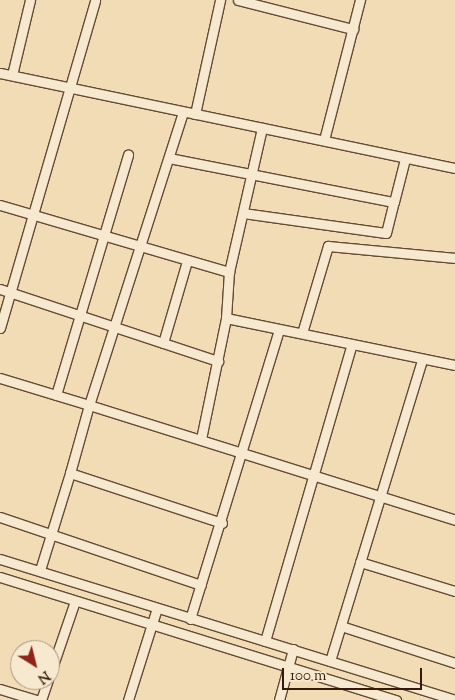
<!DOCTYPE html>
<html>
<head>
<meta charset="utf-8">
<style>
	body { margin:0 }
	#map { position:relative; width:455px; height:700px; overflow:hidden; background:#f2dcb6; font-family:"Sorts Mill Goudy",serif }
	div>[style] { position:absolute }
	.roads { filter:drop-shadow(1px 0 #644a34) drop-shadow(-1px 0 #644a34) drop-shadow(0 1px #644a34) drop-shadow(0 -1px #644a34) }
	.minor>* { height:9px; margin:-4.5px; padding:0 4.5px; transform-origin:4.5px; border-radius:4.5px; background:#f7e8d0 }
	span { translate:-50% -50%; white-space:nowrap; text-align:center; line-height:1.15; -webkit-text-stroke:4px #f7e8d0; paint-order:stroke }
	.north { position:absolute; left:10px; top:640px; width:50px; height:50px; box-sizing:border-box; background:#f7e8d0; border:1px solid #a99680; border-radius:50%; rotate:144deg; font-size:14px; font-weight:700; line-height:20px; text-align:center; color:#351a09 }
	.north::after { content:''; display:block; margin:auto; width:18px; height:22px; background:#8f2418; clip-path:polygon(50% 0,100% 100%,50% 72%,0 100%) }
	.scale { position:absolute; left:282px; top:668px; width:140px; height:22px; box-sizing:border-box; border:2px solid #351a09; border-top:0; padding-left:6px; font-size:15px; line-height:18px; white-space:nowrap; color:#351a09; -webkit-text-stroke:4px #f7e8d0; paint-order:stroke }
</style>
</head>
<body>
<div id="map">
	<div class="roads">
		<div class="minor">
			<i style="left:238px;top:0;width:119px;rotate:14.2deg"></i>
			<i style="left:0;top:73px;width:465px;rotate:11.8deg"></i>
			<i style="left:12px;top:75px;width:77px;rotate:-76.5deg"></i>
			<i style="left:195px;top:114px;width:117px;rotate:-77.6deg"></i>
			<i style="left:324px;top:140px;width:145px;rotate:-75.6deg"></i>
			<i style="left:169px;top:158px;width:229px;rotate:11.1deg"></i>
			<i style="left:394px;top:202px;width:44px;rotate:-75.7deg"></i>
			<i style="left:0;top:205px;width:239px;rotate:16.3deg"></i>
			<i style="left:243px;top:213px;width:144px;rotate:8deg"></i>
			<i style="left:386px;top:233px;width:32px;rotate:-76deg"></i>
			<i style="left:0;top:289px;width:230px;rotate:18.3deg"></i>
			<i style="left:226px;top:318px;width:234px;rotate:11.6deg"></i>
			<i style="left:0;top:328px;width:341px;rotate:-73.8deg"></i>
			<i style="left:302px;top:333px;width:91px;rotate:-73.4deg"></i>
			<i style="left:328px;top:246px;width:128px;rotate:5.4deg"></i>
			<i style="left:163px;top:343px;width:85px;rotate:-73.7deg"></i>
			<i style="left:0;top:378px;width:93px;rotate:16.9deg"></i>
			<i style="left:89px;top:405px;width:308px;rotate:-72.2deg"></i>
			<i style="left:56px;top:395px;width:251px;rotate:-73.3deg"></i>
			<i style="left:201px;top:439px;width:124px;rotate:-78.3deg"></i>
			<i style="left:226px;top:318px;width:46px;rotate:-86.3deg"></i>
			<i style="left:229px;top:272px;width:148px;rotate:-77.1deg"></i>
			<i style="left:0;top:517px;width:212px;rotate:18.7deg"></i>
			<i style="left:222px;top:523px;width:160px;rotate:-161.8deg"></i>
			<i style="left:70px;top:473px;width:71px;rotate:-74.4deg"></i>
			<i style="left:89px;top:405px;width:384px;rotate:17.4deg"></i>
			<i style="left:0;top:559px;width:476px;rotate:17.2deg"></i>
			<i style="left:360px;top:562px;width:99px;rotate:17deg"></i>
			<i style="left:40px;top:570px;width:102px;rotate:-72.8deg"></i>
			<i style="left:0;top:577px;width:415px;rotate:17.3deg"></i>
			<i style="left:190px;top:619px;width:302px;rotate:-72.9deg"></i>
			<i style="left:341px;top:626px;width:120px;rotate:18deg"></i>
			<i style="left:265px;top:641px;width:307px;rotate:-73.7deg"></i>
			<i style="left:330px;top:661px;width:315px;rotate:-73deg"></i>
			<i style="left:50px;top:674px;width:77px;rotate:-71.1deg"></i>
			<i style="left:0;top:689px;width:39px;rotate:17deg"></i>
			<i style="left:41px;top:700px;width:21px;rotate:-71deg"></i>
			<i style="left:128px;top:700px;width:96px;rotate:-72.5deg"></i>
			<i style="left:279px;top:700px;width:53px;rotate:-74.6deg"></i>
		</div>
	</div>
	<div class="north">N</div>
	<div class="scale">100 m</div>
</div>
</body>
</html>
